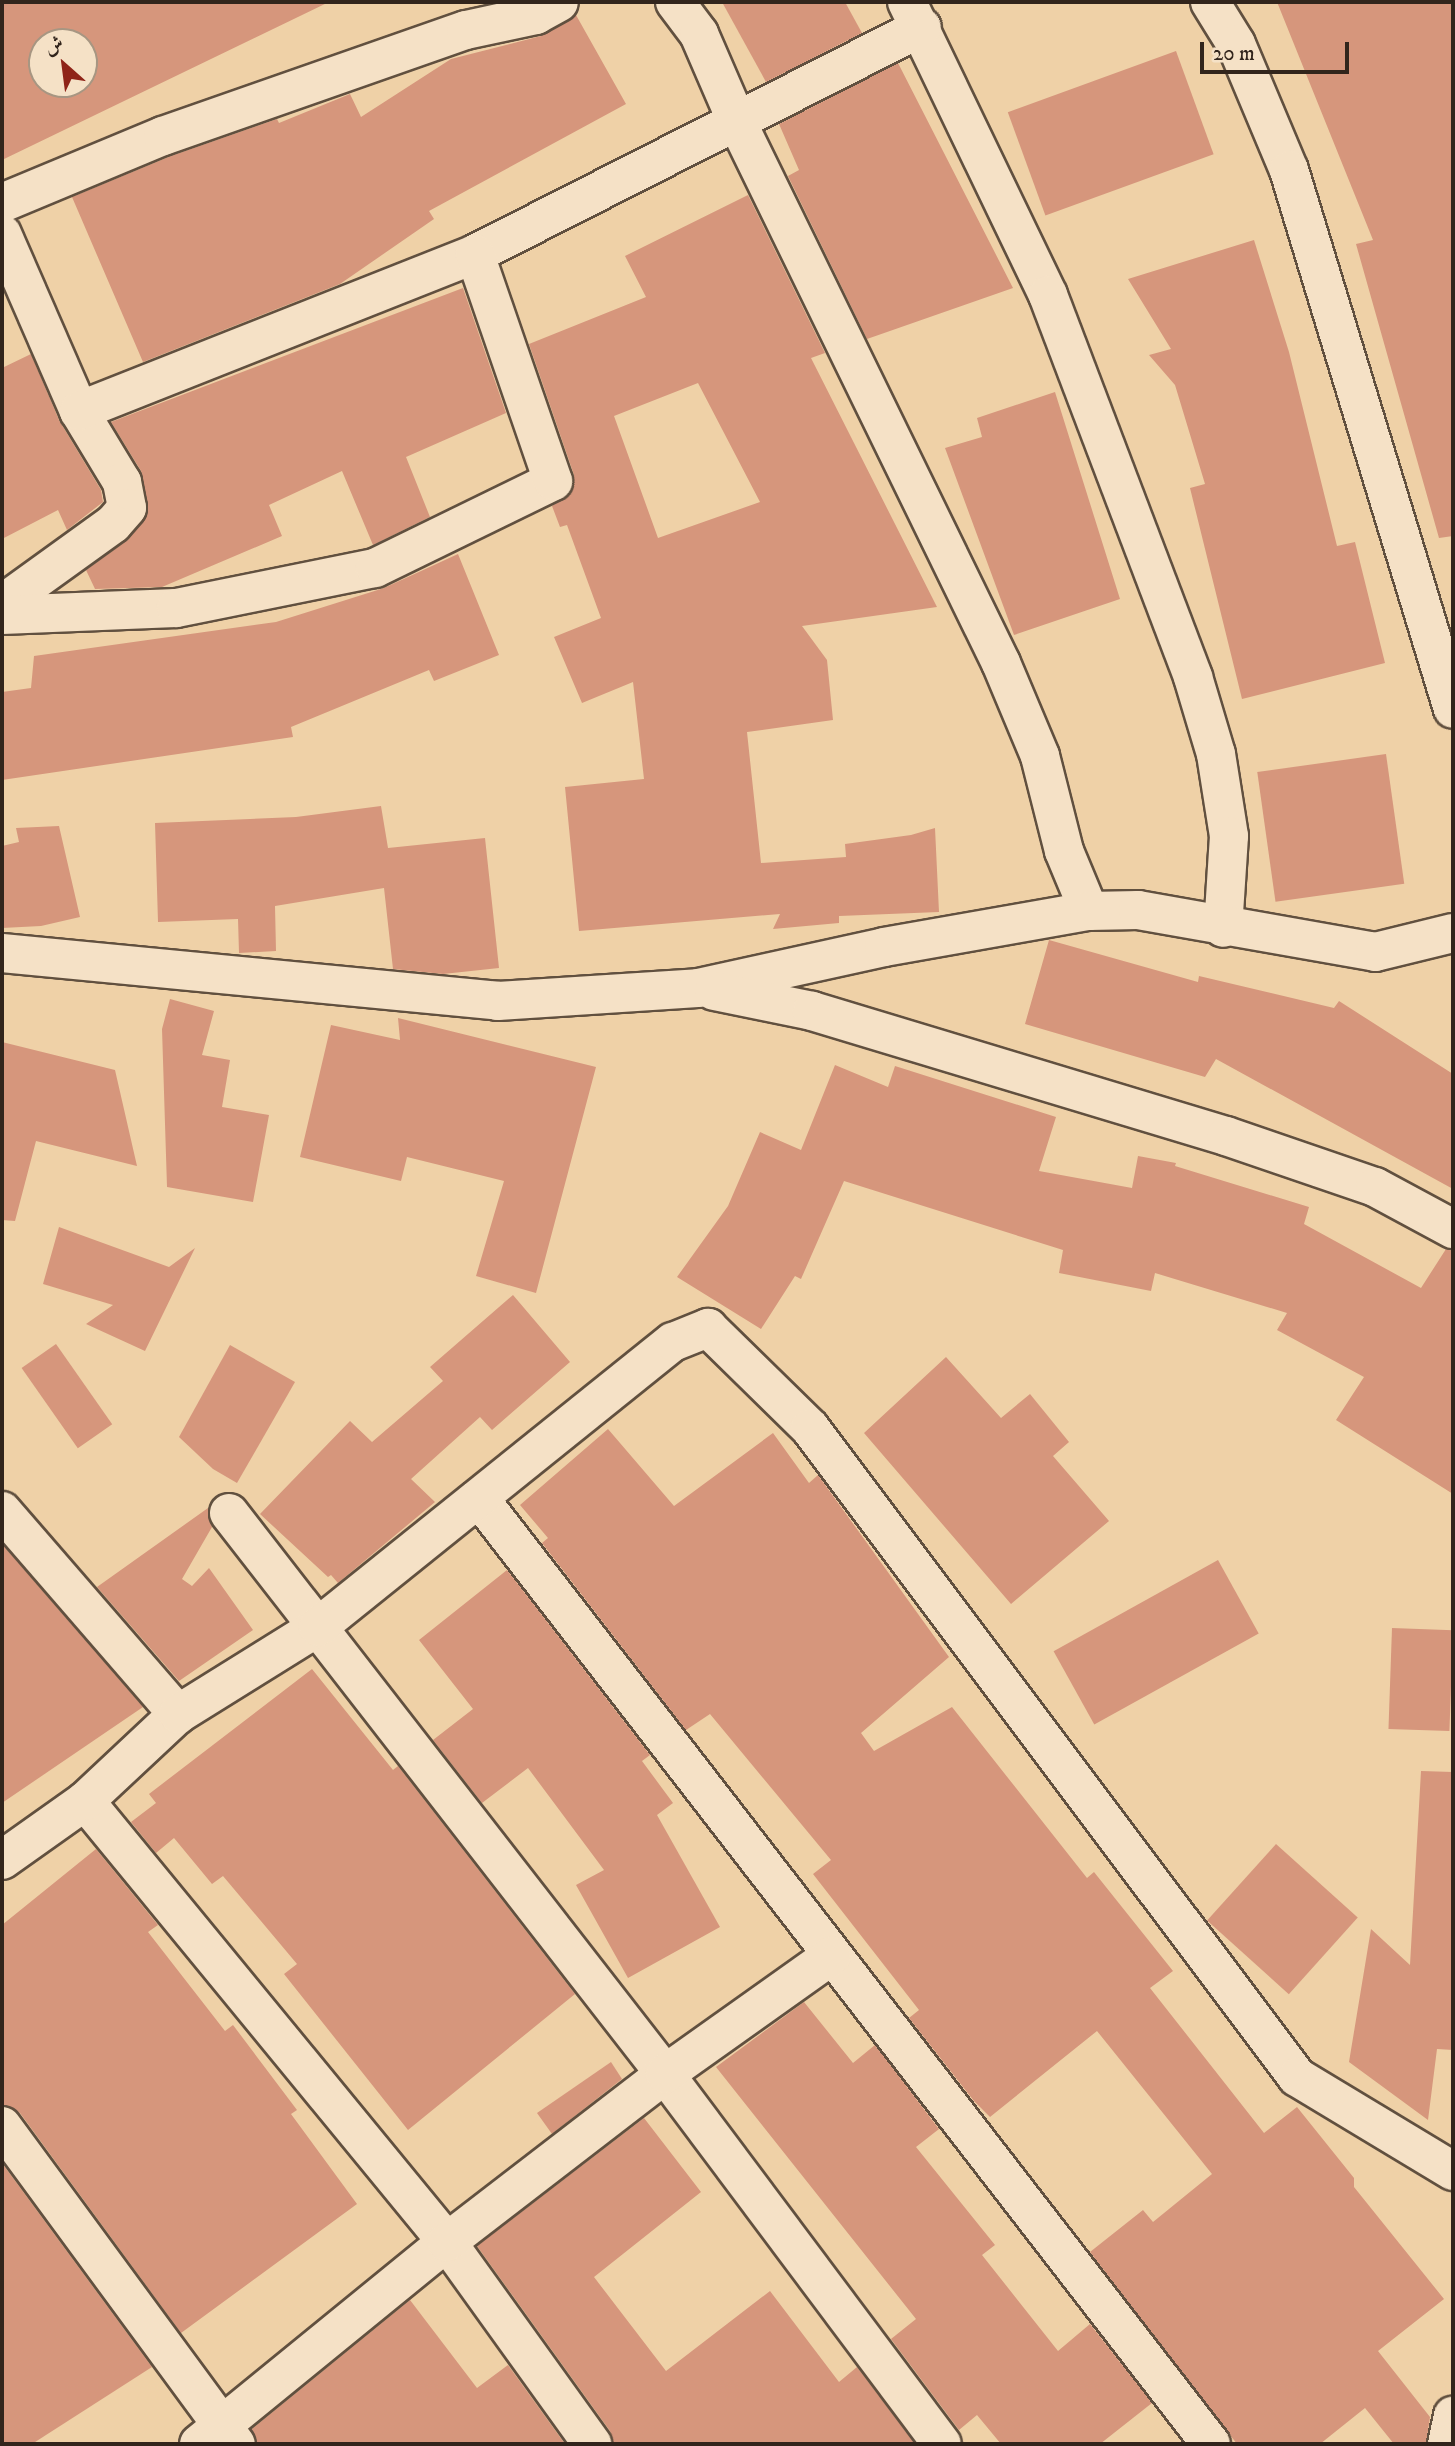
<!DOCTYPE html>
<html>
<head>
<meta charset="utf-8">
<style>
	body { margin:0 }
	#map { position:relative; width:1455px; height:2446px; overflow:hidden; background:#efd1a7; font-family:"IM FELL DW Pica",Amiri,serif }
	div>[style] { position:absolute }
	.building>* { inset:0; background:#d6967c; transform-origin:0 0 }
	.roads { filter:drop-shadow(2px 0 #61503f) drop-shadow(-2px 0 #61503f) drop-shadow(0 2px #61503f) drop-shadow(0 -2px #61503f) }
	.minor>* { height:38px; margin:-19px; padding:0 19px; transform-origin:19px; border-radius:19px; background:#f5e1c6 }
	span { translate:-50% -50%; white-space:nowrap; text-align:center; line-height:1.15; -webkit-text-stroke:7px #f5e1c6; paint-order:stroke }
	.frame { position:absolute; inset:0; border:4px solid #32251c; pointer-events:none }
	.north { position:absolute; left:28px; top:28px; width:70px; height:70px; box-sizing:border-box; background:#f5e1c6; border:2px solid #a79682; border-radius:50%; rotate:332deg; font-size:19px; font-weight:700; line-height:28px; text-align:center; color:#32251c }
	.north::after { content:''; display:block; margin:auto; width:24px; height:32px; background:#8f2418; clip-path:polygon(50% 0,100% 100%,50% 72%,0 100%) }
	.scale { position:absolute; left:1200px; top:42px; width:149px; height:32px; box-sizing:border-box; border:4px solid #32251c; border-top:0; padding-left:9px; font-size:21px; line-height:24px; white-space:nowrap; color:#32251c; -webkit-text-stroke:5px #f5e1c6; paint-order:stroke }
</style>
</head>
<body>
<div id="map">
	<div class="building">
		<i style="clip-path:polygon(evenodd,2px 2px,329px 2px,2px 160px,2px 2px,42px 42px,84px 42px,84px 84px,42px 84px,42px 42px)"></i>
		<i style="clip-path:polygon(722px 2px,845px 2px,862px 33px,766px 82px)"></i>
		<i style="clip-path:polygon(1277px 2px,1453px 2px,1453px 536px,1439px 538px,1356px 244px,1373px 240px)"></i>
		<i style="clip-path:polygon(576px 15px,626px 104px,429px 211px,434px 219px,340px 284px,143px 362px,72px 197px,171px 156px,277px 119px,279px 123px,350px 94px,361px 117px,451px 59px,541px 36px)"></i>
		<i style="left:1176px;top:51px;width:110px;height:179px;rotate:70deg"></i>
		<i style="clip-path:polygon(898px 63px,1013px 288px,867px 339px,788px 176px,799px 170px,779px 124px)"></i>
		<i style="clip-path:polygon(evenodd,748px 195px,825px 353px,811px 358px,937px 607px,802px 626px,827px 660px,833px 720px,747px 732px,761px 863px,846px 857px,845px 844px,911px 835px,935px 828px,939px 912px,839px 916px,839px 923px,773px 929px,780px 914px,579px 931px,565px 787px,644px 779px,633px 682px,582px 703px,554px 637px,601px 618px,567px 525px,560px 527px,552px 506px,571px 493px,574px 475px,529px 344px,646px 297px,625px 256px,748px 195px,698px 383px,760px 502px,658px 538px,614px 416px,698px 383px)"></i>
		<i style="clip-path:polygon(1254px 240px,1289px 352px,1337px 546px,1355px 542px,1385px 663px,1242px 699px,1190px 488px,1205px 484px,1175px 385px,1149px 355px,1171px 349px,1128px 279px)"></i>
		<i style="clip-path:polygon(463px 288px,506px 413px,406px 457px,430px 517px,373px 545px,342px 471px,269px 505px,282px 536px,162px 587px,95px 589px,86px 570px,129px 539px,148px 513px,141px 471px,111px 422px)"></i>
		<i style="clip-path:polygon(31px 354px,59px 420px,101px 490px,103px 502px,67px 530px,58px 510px,2px 539px,2px 368px)"></i>
		<i style="clip-path:polygon(1055px 392px,1120px 599px,1014px 635px,945px 448px,982px 437px,977px 418px)"></i>
		<i style="clip-path:polygon(458px 554px,499px 655px,434px 681px,429px 670px,291px 727px,293px 737px,2px 780px,2px 692px,31px 688px,34px 656px,276px 622px,384px 588px)"></i>
		<i style="left:1386px;top:754px;width:131px;height:130px;rotate:82deg"></i>
		<i style="clip-path:polygon(381px 806px,388px 848px,485px 838px,499px 968px,443px 974px,393px 969px,384px 888px,275px 906px,276px 951px,239px 953px,238px 919px,158px 922px,155px 823px,296px 817px)"></i>
		<i style="clip-path:polygon(59px 826px,80px 917px,41px 926px,2px 928px,2px 846px,19px 842px,16px 828px)"></i>
		<i style="clip-path:polygon(1049px 940px,1198px 982px,1199px 976px,1334px 1008px,1339px 1001px,1453px 1074px,1453px 1189px,1216px 1059px,1205px 1077px,1025px 1024px)"></i>
		<i style="clip-path:polygon(170px 999px,214px 1011px,202px 1055px,230px 1060px,222px 1107px,269px 1115px,253px 1202px,167px 1187px,162px 1029px)"></i>
		<i style="clip-path:polygon(398px 1018px,596px 1067px,536px 1293px,476px 1276px,504px 1181px,407px 1157px,401px 1181px,300px 1157px,331px 1025px,400px 1040px)"></i>
		<i style="clip-path:polygon(2px 1042px,115px 1070px,137px 1166px,36px 1141px,15px 1221px,2px 1220px)"></i>
		<i style="clip-path:polygon(835px 1065px,888px 1087px,895px 1066px,1056px 1117px,1039px 1171px,1132px 1188px,1138px 1156px,1176px 1163px,1175px 1166px,1309px 1207px,1304px 1224px,1421px 1288px,1446px 1249px,1453px 1251px,1453px 1494px,1336px 1420px,1364px 1377px,1277px 1330px,1287px 1313px,1155px 1273px,1151px 1291px,1059px 1273px,1063px 1250px,844px 1181px,801px 1279px,795px 1276px,761px 1329px,677px 1277px,728px 1206px,760px 1132px,801px 1150px)"></i>
		<i style="clip-path:polygon(59px 1227px,169px 1267px,195px 1248px,145px 1351px,86px 1324px,113px 1305px,43px 1284px)"></i>
		<i style="clip-path:polygon(513px 1295px,570px 1362px,492px 1430px,480px 1417px,411px 1479px,435px 1502px,338px 1583px,331px 1575px,328px 1577px,260px 1514px,350px 1421px,372px 1442px,443px 1381px,430px 1367px)"></i>
		<i style="left:56px;top:1344px;width:98px;height:42px;rotate:55deg"></i>
		<i style="clip-path:polygon(230px 1345px,295px 1382px,237px 1483px,213px 1469px,179px 1437px)"></i>
		<i style="clip-path:polygon(946px 1357px,1001px 1418px,1030px 1394px,1069px 1442px,1053px 1456px,1109px 1521px,1011px 1604px,864px 1433px)"></i>
		<i style="clip-path:polygon(608px 1429px,674px 1506px,773px 1433px,809px 1483px,818px 1475px,949px 1657px,861px 1733px,874px 1751px,952px 1707px,1087px 1878px,1094px 1872px,1173px 1971px,1150px 1988px,1264px 2133px,1297px 2107px,1354px 2178px,1354px 2187px,1444px 2299px,1378px 2351px,1430px 2417px,1426px 2444px,1394px 2444px,1365px 2408px,1320px 2444px,1237px 2444px,1090px 2252px,1143px 2210px,1153px 2222px,1212px 2174px,1097px 2031px,990px 2117px,974px 2101px,909px 2018px,919px 2010px,813px 1874px,831px 1860px,710px 1714px,686px 1730px,542px 1543px,548px 1538px,520px 1505px)"></i>
		<i style="clip-path:polygon(208px 1508px,212px 1527px,182px 1579px,192px 1586px,209px 1568px,253px 1630px,179px 1681px,97px 1587px)"></i>
		<i style="clip-path:polygon(2px 1544px,143px 1707px,2px 1803px)"></i>
		<i style="left:1218px;top:1560px;width:84px;height:188px;rotate:61deg"></i>
		<i style="clip-path:polygon(507px 1570px,650px 1755px,642px 1761px,673px 1803px,657px 1815px,720px 1927px,628px 1978px,576px 1885px,604px 1870px,528px 1768px,482px 1803px,433px 1740px,473px 1709px,419px 1640px)"></i>
		<i style="left:1392px;top:1628px;width:61px;height:101px;rotate:2deg"></i>
		<i style="clip-path:polygon(312px 1669px,393px 1770px,398px 1766px,575px 1994px,408px 2130px,284px 1974px,297px 1964px,223px 1876px,212px 1884px,174px 1838px,156px 1853px,131px 1822px,156px 1803px,149px 1794px)"></i>
		<i style="clip-path:polygon(1421px 1771px,1453px 1772px,1453px 2050px,1437px 2049px,1428px 2120px,1349px 2062px,1371px 1929px,1410px 1965px)"></i>
		<i style="left:1276px;top:1844px;width:110px;height:103px;rotate:42deg"></i>
		<i style="clip-path:polygon(96px 1849px,158px 1925px,148px 1932px,225px 2031px,233px 2025px,297px 2110px,291px 2114px,357px 2204px,181px 2333px,20px 2113px,2px 2104px,2px 1925px)"></i>
		<i style="clip-path:polygon(804px 2002px,853px 2063px,875px 2045px,939px 2129px,916px 2147px,995px 2245px,982px 2255px,1058px 2351px,1090px 2324px,1152px 2403px,1100px 2444px,1001px 2444px,977px 2415px,959px 2430px,891px 2339px,916px 2319px,716px 2067px)"></i>
		<i style="clip-path:polygon(611px 2062px,622px 2079px,552px 2134px,537px 2113px)"></i>
		<i style="clip-path:polygon(644px 2118px,701px 2192px,594px 2277px,666px 2371px,770px 2291px,839px 2382px,857px 2367px,915px 2444px,613px 2444px,610px 2431px,477px 2246px)"></i>
		<i style="clip-path:polygon(2px 2163px,152px 2367px,32px 2444px,2px 2444px)"></i>
		<i style="clip-path:polygon(410px 2300px,477px 2388px,508px 2365px,565px 2444px,257px 2444px,252px 2429px)"></i>
	</div>
	<div class="roads">
		<div class="minor">
			<i style="left:675px;top:2px;width:40px;rotate:53deg"></i>
			<i style="left:699px;top:34px;width:96px;rotate:66.6deg"></i>
			<i style="left:737px;top:122px;width:602px;rotate:63.99deg"></i>
			<i style="left:1001px;top:663px;width:101px;rotate:67.2deg"></i>
			<i style="left:1040px;top:756px;width:98px;rotate:75.8deg"></i>
			<i style="left:1064px;top:851px;width:65px;rotate:67.4deg"></i>
			<i style="left:907px;top:2px;width:325px;rotate:64.3deg"></i>
			<i style="left:1048px;top:295px;width:409px;rotate:69.2deg"></i>
			<i style="left:1193px;top:677px;width:80px;rotate:73.4deg"></i>
			<i style="left:1216px;top:754px;width:83px;rotate:81deg"></i>
			<i style="left:1229px;top:836px;width:92px;rotate:93.7deg"></i>
			<i style="left:1210px;top:2px;width:49px;rotate:58.2deg"></i>
			<i style="left:1236px;top:44px;width:137px;rotate:67.2deg"></i>
			<i style="left:1289px;top:170px;width:563px;rotate:73.08deg"></i>
			<i style="left:2px;top:203px;width:174px;rotate:-22.6deg"></i>
			<i style="left:163px;top:136px;width:321px;rotate:-19.3deg"></i>
			<i style="left:466px;top:30px;width:72px;rotate:-12.1deg"></i>
			<i style="left:536px;top:15px;width:26px;rotate:-29deg"></i>
			<i style="left:2px;top:234px;width:193px;rotate:66.5deg"></i>
			<i style="left:79px;top:411px;width:83px;rotate:58.8deg"></i>
			<i style="left:122px;top:482px;width:26px;rotate:79deg"></i>
			<i style="left:127px;top:508px;width:21px;rotate:131deg"></i>
			<i style="left:113px;top:524px;width:137px;rotate:144.2deg"></i>
			<i style="left:79px;top:411px;width:426px;rotate:-21.6deg"></i>
			<i style="left:475px;top:254px;width:501px;rotate:-26.92deg"></i>
			<i style="left:2px;top:615px;width:174px;rotate:-2.3deg"></i>
			<i style="left:176px;top:608px;width:203px;rotate:-11.4deg"></i>
			<i style="left:375px;top:568px;width:198px;rotate:-26deg"></i>
			<i style="left:553px;top:481px;width:240px;rotate:-109deg"></i>
			<i style="left:2px;top:953px;width:498px;rotate:5.5deg"></i>
			<i style="left:498px;top:1001px;width:200px;rotate:-3.7deg"></i>
			<i style="left:698px;top:988px;width:190px;rotate:-12.4deg"></i>
			<i style="left:884px;top:947px;width:208px;rotate:-10deg"></i>
			<i style="left:1089px;top:911px;width:49px;rotate:-1.2deg"></i>
			<i style="left:1138px;top:910px;width:241px;rotate:10deg"></i>
			<i style="left:1375px;top:952px;width:80px;rotate:-13.7deg"></i>
			<i style="left:714px;top:991px;width:100px;rotate:11.5deg"></i>
			<i style="left:812px;top:1011px;width:432px;rotate:16.8deg"></i>
			<i style="left:1226px;top:1136px;width:157px;rotate:18.9deg"></i>
			<i style="left:1375px;top:1187px;width:89px;rotate:28.3deg"></i>
			<i style="left:479px;top:1498px;width:1196px;rotate:52.27deg"></i>
			<i style="left:2px;top:1511px;width:269px;rotate:49.1deg"></i>
			<i style="left:229px;top:1513px;width:711px;rotate:52.15deg"></i>
			<i style="left:665px;top:2074px;width:462px;rotate:53.2deg"></i>
			<i style="left:85px;top:1801px;width:571px;rotate:50.62deg"></i>
			<i style="left:447px;top:2242px;width:249px;rotate:54.3deg"></i>
			<i style="left:2px;top:1860px;width:102px;rotate:-35.4deg"></i>
			<i style="left:85px;top:1801px;width:127px;rotate:-43.1deg"></i>
			<i style="left:178px;top:1714px;width:165px;rotate:-31.9deg"></i>
			<i style="left:318px;top:1627px;width:455px;rotate:-38.8deg"></i>
			<i style="left:673px;top:1342px;width:38px;rotate:-22deg"></i>
			<i style="left:708px;top:1328px;width:143px;rotate:44.4deg"></i>
			<i style="left:810px;top:1428px;width:811px;rotate:53.12deg"></i>
			<i style="left:1297px;top:2077px;width:182px;rotate:31.1deg"></i>
			<i style="left:2px;top:2126px;width:395px;rotate:53.7deg"></i>
			<i style="left:199px;top:2444px;width:320px;rotate:-39.2deg"></i>
			<i style="left:447px;top:2242px;width:275px;rotate:-37.6deg"></i>
			<i style="left:665px;top:2074px;width:204px;rotate:-35.4deg"></i>
			<i style="left:1447px;top:2444px;width:29px;rotate:-78deg"></i>
		</div>
	</div>
	<div class="frame"></div>
	<div class="north">ش</div>
	<div class="scale">20 m</div>
</div>
</body>
</html>
